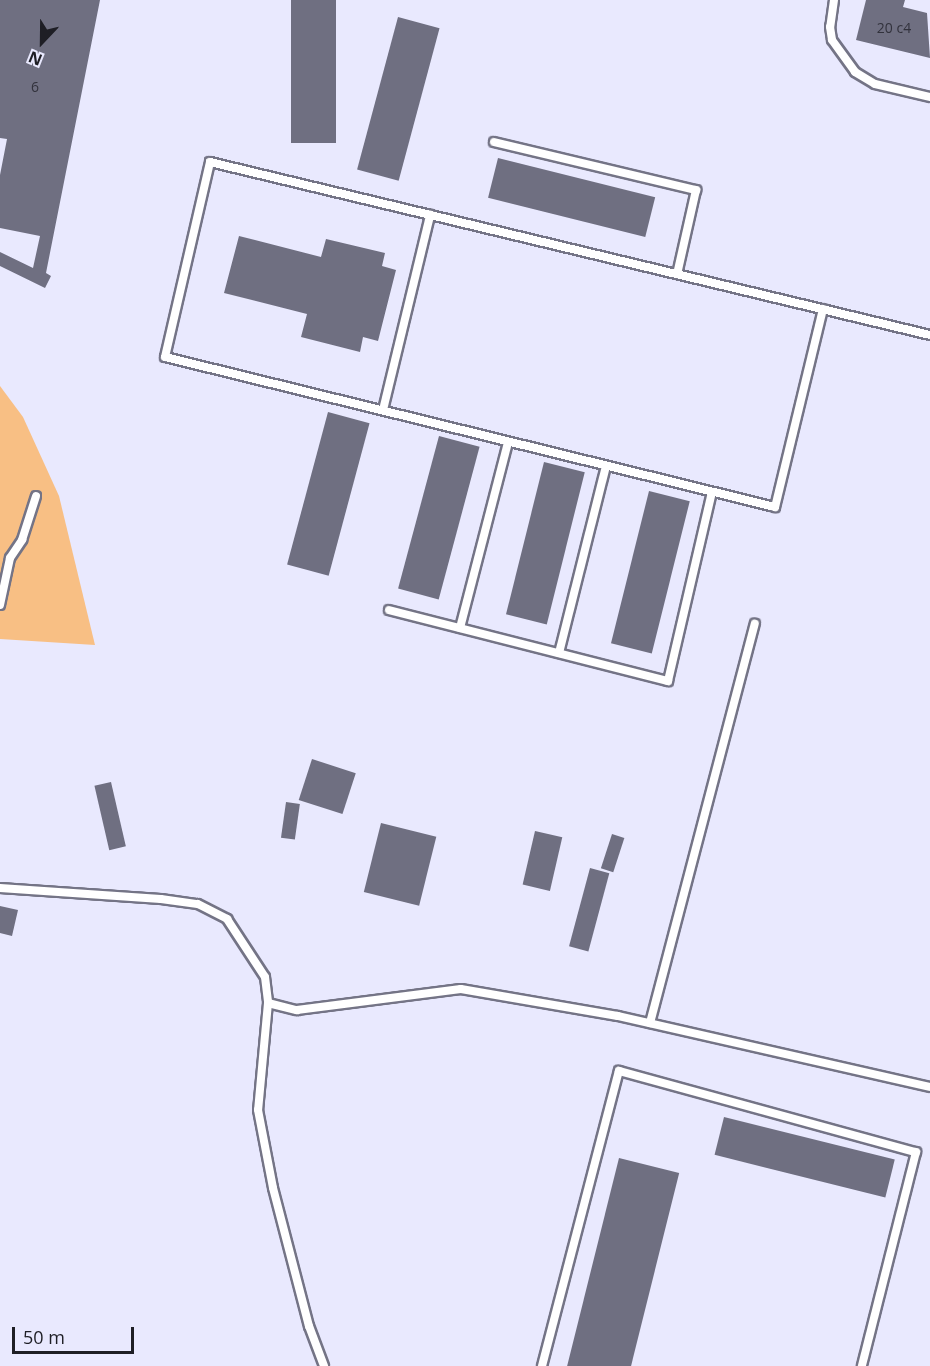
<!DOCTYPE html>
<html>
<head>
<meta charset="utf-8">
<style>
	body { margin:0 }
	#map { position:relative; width:930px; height:1366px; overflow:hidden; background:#e9e9fe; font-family:"Open Sans",sans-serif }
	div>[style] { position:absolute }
	.green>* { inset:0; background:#f8bf84 }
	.building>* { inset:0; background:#6f6f81; transform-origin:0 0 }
	.roads { filter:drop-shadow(2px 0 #747486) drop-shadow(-2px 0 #747486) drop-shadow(0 2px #747486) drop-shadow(0 -2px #747486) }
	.lane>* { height:8px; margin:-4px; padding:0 4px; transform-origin:4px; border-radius:4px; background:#fff }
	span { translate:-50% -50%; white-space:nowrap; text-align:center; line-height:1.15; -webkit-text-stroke:4.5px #e9e9fe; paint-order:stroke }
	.number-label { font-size:14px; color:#32323c }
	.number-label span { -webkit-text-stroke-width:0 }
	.north { position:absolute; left:12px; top:12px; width:60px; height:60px; -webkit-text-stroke:4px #e9e9fe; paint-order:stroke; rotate:202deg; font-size:16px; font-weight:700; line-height:24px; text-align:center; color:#1e1e25 }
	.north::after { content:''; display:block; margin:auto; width:21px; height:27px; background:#1e1e25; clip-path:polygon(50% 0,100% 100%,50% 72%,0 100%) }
	.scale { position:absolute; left:12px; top:1327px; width:122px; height:27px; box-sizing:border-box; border:3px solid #1e1e25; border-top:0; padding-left:8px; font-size:18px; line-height:21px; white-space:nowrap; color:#1e1e25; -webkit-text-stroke:4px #e9e9fe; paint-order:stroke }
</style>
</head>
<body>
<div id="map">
	<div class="green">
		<i style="clip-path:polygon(0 386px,23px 417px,59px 496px,95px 645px,0 639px)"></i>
	</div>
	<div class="building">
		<i style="clip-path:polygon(0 0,100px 0,46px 273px,51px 276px,45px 288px,0 266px,0 252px,33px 268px,40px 236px,0 228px,0 175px,7px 139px,0 138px)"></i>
		<i style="left:291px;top:0;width:45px;height:143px"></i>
		<i style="clip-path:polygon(866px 0,905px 0,903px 7px,927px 13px,930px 58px,856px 40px)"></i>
		<i style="left:398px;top:17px;width:43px;height:158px;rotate:15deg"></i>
		<i style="left:498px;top:158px;width:162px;height:41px;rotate:14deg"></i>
		<i style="clip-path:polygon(239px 236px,321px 257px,326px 239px,385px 253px,382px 266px,396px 270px,378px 341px,363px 337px,360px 352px,301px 337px,307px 314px,224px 293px)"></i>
		<i style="left:328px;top:412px;width:43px;height:158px;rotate:15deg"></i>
		<i style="left:439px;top:436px;width:42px;height:158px;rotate:15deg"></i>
		<i style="left:544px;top:462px;width:42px;height:157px;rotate:14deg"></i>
		<i style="left:649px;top:491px;width:42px;height:157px;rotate:14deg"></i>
		<i style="left:312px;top:759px;width:46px;height:43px;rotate:18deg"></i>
		<i style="left:111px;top:782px;width:66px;height:17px;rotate:77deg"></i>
		<i style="left:286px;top:802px;width:14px;height:36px;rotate:8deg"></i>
		<i style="left:381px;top:823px;width:57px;height:71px;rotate:14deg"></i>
		<i style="left:535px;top:831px;width:28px;height:55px;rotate:13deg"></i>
		<i style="left:612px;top:834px;width:13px;height:36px;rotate:18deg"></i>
		<i style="left:590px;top:868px;width:20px;height:81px;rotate:15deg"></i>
		<i style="clip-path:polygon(0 906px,18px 910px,12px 936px,0 933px)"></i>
		<i style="left:724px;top:1117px;width:176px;height:39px;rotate:14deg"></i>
		<i style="left:619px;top:1158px;width:62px;height:215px;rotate:14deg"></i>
	</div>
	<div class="roads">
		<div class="lane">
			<i style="left:834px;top:0;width:27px;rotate:98deg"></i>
			<i style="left:830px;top:27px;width:13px;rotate:81deg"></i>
			<i style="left:832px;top:40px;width:39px;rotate:54deg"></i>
			<i style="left:855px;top:72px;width:23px;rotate:31deg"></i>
			<i style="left:875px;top:84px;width:57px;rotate:13.3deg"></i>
			<i style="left:494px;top:142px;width:208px;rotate:13.4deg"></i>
			<i style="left:696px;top:190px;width:86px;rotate:102.7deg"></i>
			<i style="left:823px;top:309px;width:204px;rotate:103.6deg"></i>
			<i style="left:775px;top:507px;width:628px;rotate:-166.18deg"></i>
			<i style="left:165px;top:357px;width:200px;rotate:-77deg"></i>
			<i style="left:210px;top:162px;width:740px;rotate:13.51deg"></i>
			<i style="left:383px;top:410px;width:201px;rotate:-76.4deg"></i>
			<i style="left:0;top:605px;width:48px;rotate:-78deg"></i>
			<i style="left:10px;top:558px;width:22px;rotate:-56deg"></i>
			<i style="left:22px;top:540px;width:46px;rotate:-72.3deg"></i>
			<i style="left:389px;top:610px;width:288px;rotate:14.3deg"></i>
			<i style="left:668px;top:681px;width:194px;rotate:-76.9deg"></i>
			<i style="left:460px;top:628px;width:192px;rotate:-75.5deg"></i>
			<i style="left:559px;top:653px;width:193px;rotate:-75.9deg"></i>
			<i style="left:0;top:888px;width:161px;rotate:3.9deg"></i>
			<i style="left:161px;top:899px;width:37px;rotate:8deg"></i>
			<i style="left:198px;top:904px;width:33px;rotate:27deg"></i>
			<i style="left:227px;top:919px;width:69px;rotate:56.8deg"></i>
			<i style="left:265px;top:977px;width:26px;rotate:83deg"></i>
			<i style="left:268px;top:1003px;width:107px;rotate:95.3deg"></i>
			<i style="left:258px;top:1110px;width:79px;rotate:79.1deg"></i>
			<i style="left:273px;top:1188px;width:143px;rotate:75.4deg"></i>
			<i style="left:309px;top:1326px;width:43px;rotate:69.4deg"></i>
			<i style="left:268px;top:1003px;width:30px;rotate:14deg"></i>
			<i style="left:297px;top:1010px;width:165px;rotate:-7.3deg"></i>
			<i style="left:461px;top:989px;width:159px;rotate:9.8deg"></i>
			<i style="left:618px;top:1016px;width:320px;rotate:12.8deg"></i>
			<i style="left:650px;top:1023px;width:413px;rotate:-75.3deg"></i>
			<i style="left:542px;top:1366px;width:305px;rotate:-75.4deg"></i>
			<i style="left:619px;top:1071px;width:308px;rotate:15.3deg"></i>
			<i style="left:916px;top:1152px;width:221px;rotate:104.2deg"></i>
		</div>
	</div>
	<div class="number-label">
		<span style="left:894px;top:28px">20 с4</span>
		<span style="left:35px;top:87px">6</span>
	</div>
	<div class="north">N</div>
	<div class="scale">50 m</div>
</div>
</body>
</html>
